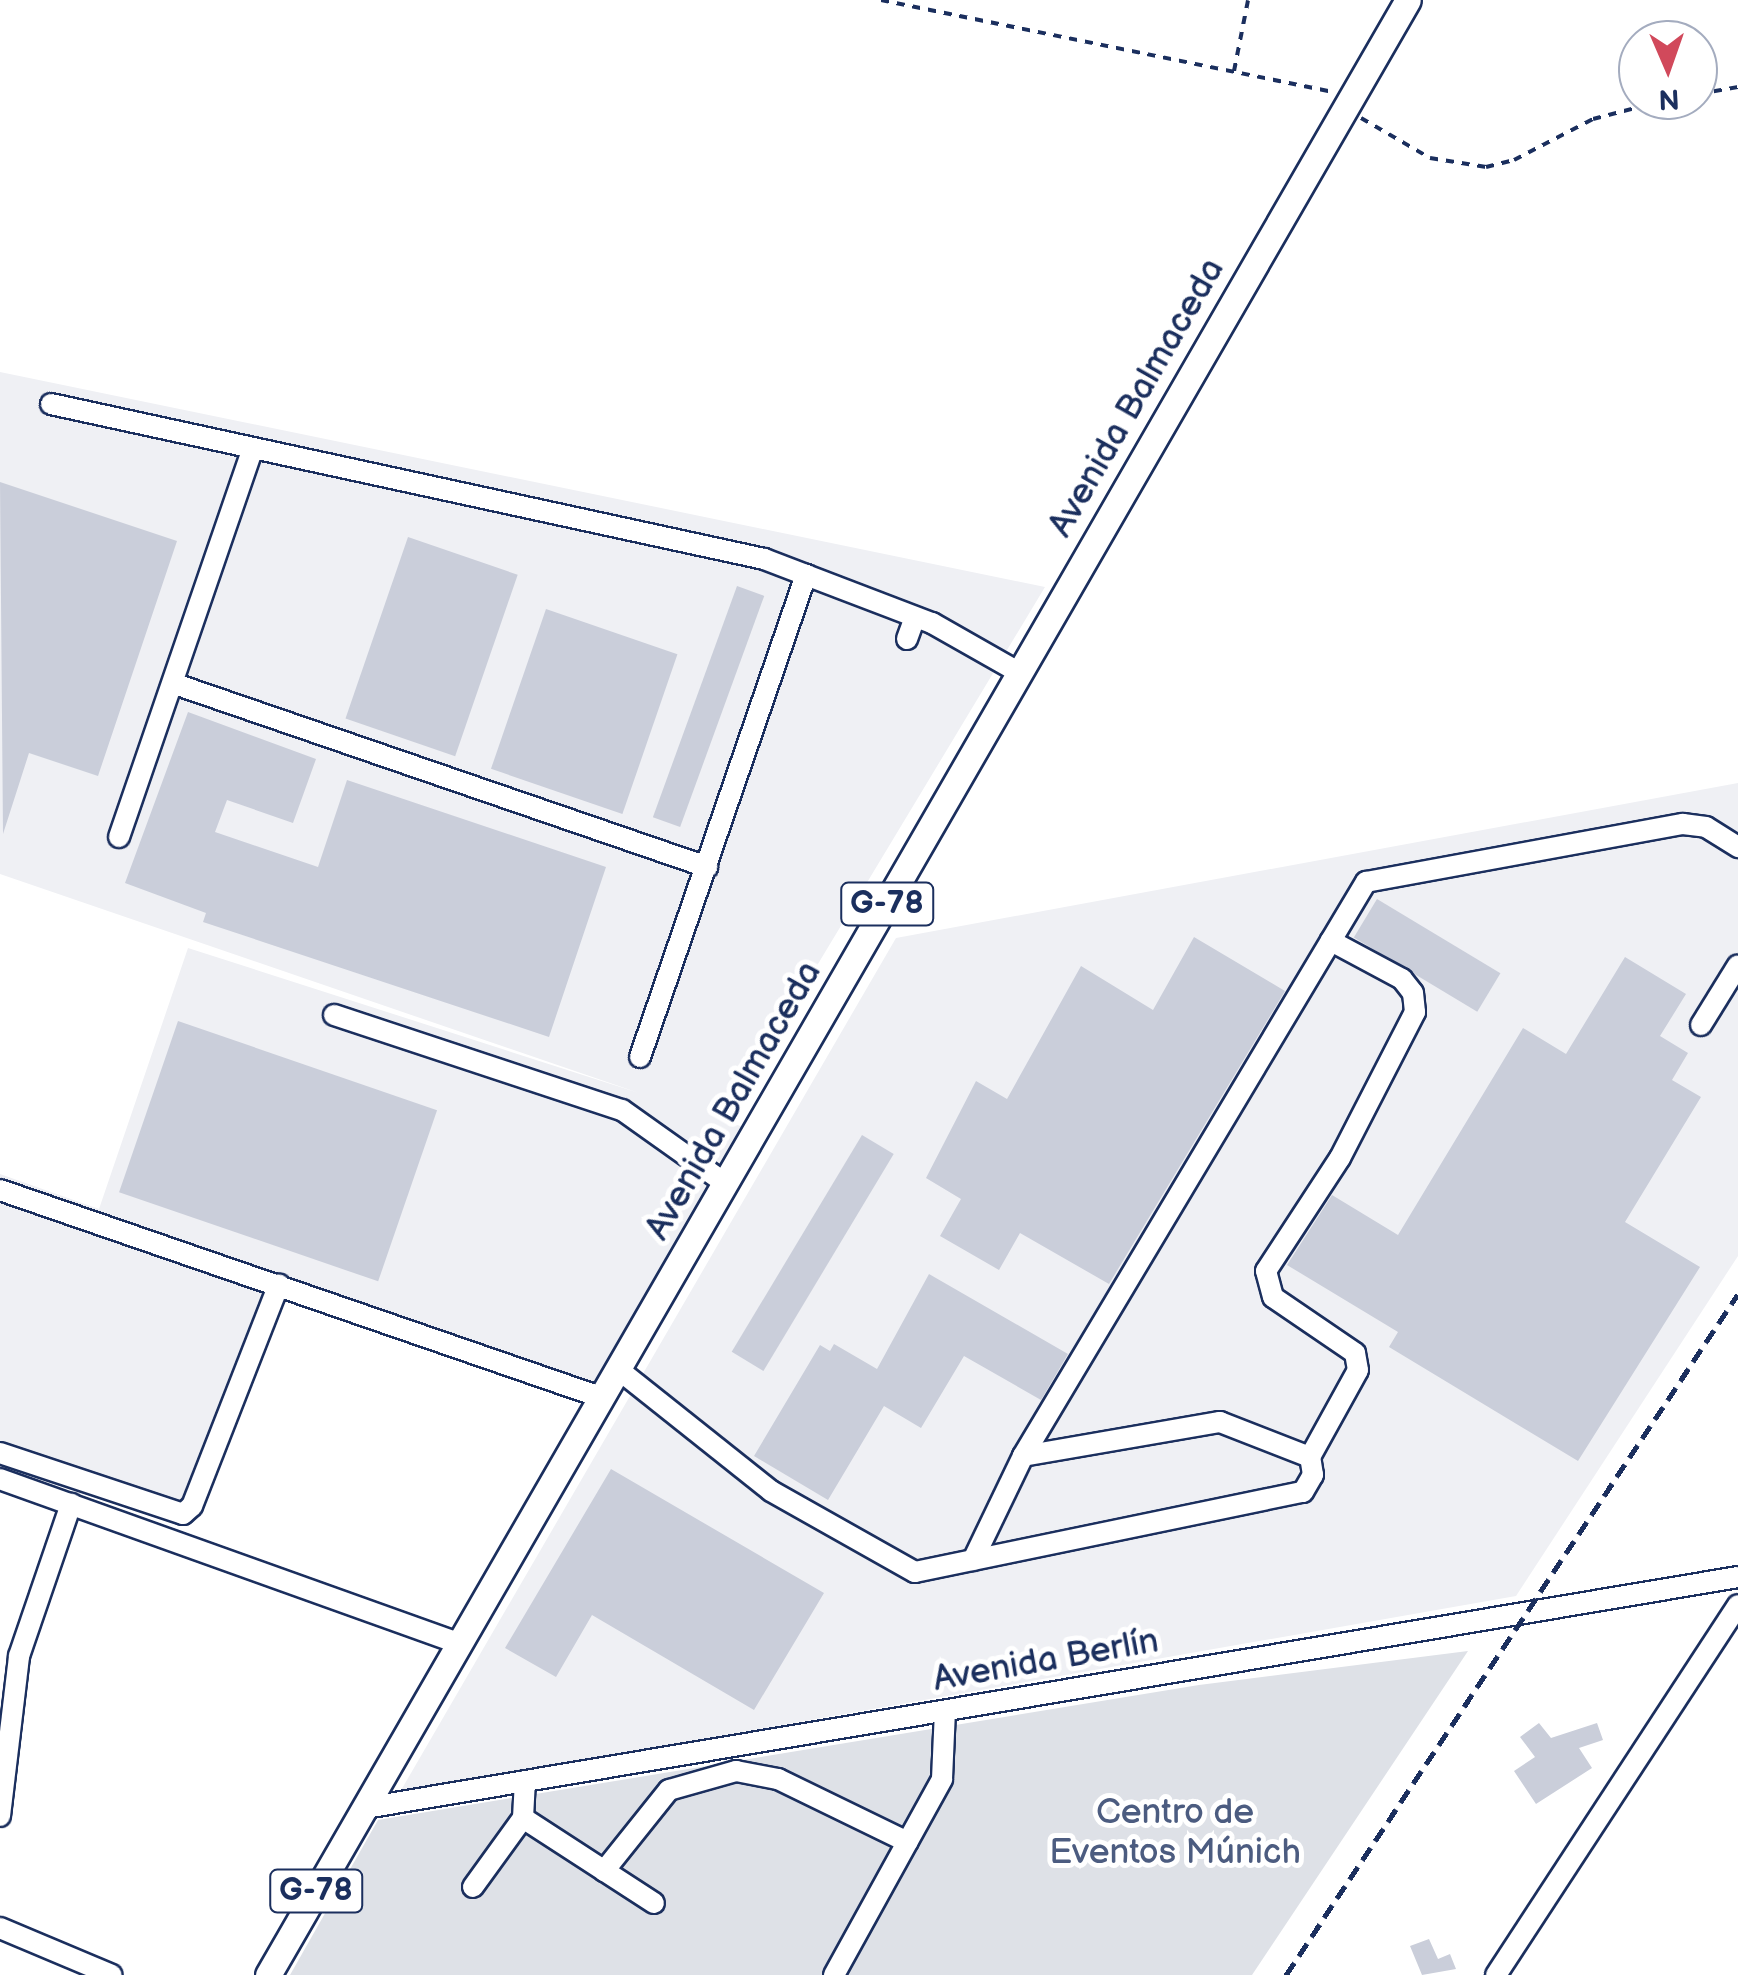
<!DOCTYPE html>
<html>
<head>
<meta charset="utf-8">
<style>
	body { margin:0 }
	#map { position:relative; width:1738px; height:1975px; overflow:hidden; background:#fff; font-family:"Balsamiq Sans",sans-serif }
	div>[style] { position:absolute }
	.built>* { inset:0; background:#eff0f4 }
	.green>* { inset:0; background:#dee1e7 }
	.building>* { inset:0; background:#caceda; transform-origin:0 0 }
	.path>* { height:4px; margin-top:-2px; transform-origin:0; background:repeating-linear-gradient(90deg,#1b2f5e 0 8px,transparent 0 16px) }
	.roads { filter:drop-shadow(2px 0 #1b2f5e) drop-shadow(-2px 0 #1b2f5e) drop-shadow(0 2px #1b2f5e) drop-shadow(0 -2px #1b2f5e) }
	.minor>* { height:20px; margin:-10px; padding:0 10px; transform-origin:10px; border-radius:10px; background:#fff }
	.major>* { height:25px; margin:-12.5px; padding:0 12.5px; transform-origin:12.5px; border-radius:12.5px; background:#fff }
	.rail>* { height:5px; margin-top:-2.5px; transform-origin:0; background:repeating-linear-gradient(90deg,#1b2f5e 0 15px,transparent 0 23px) }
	span { translate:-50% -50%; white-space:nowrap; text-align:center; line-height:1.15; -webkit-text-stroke:10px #fff; paint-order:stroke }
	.shield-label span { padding:2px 8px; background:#fff; border:2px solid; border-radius:8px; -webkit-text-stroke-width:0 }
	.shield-label { font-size:32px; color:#1b2f5e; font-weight:700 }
	.street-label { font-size:35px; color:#1b2f5e }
	.park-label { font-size:35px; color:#4c5c80 }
	.north { position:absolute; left:1618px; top:20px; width:100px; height:100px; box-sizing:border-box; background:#fff; border:2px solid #a4acbf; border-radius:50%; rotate:178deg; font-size:28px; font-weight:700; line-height:40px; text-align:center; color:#1b2f5e }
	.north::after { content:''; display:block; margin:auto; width:35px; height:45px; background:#d1495b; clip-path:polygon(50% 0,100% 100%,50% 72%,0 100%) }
</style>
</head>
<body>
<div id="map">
	<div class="built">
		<i style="clip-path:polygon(0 372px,1045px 587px,724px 1120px,743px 1127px,599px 1388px,283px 1275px,198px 1516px,0 1450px,0 1174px,99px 1209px,188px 948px,639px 1093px,0 874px)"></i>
		<i style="clip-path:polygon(1738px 783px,1738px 1256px,1516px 1596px,400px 1792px,896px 938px)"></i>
	</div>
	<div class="green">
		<i style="clip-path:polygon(1468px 1651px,1252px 1975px,290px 1975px,378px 1820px,1199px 1685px)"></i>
	</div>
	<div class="building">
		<i style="clip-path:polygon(0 482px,177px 541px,98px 776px,29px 753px,3px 834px)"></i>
		<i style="left:408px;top:537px;width:116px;height:192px;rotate:19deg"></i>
		<i style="left:737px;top:586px;width:29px;height:246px;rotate:20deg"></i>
		<i style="left:546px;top:609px;width:139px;height:169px;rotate:19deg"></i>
		<i style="clip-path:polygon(188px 712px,316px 759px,293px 823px,227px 800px,215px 832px,318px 867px,347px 780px,606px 867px,549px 1037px,203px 922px,206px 913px,125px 883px)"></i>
		<i style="left:1377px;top:899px;width:144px;height:45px;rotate:31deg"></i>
		<i style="clip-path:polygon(1194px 937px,1285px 991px,1109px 1284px,1020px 1233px,999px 1270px,940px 1236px,961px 1199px,926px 1178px,976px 1081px,1007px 1099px,1081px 966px,1153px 1010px)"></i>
		<i style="clip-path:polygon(1625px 957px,1686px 994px,1660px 1036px,1688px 1053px,1672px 1080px,1701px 1097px,1625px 1222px,1700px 1267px,1578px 1461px,1389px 1347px,1398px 1332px,1287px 1265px,1332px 1195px,1398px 1235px,1523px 1028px,1566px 1054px)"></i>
		<i style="left:178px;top:1021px;width:274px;height:181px;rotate:19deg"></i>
		<i style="left:862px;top:1135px;width:37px;height:253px;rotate:31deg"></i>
		<i style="clip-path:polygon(929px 1274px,1068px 1354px,1041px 1400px,964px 1356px,921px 1428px,884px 1406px,828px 1500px,754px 1456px,820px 1345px,830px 1351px,834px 1344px,877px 1369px)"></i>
		<i style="clip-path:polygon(611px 1469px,824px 1593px,754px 1710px,592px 1615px,556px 1677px,505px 1648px)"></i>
		<i style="clip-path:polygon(1539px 1723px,1551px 1738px,1597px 1723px,1603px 1740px,1579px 1748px,1592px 1768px,1536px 1804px,1514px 1771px,1535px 1757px,1520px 1737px)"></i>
		<i style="clip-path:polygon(1429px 1939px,1438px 1959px,1450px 1954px,1456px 1969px,1422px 1975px,1410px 1946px)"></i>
	</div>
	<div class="path">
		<i style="left:881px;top:0;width:460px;rotate:11.5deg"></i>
		<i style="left:1234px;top:71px;width:72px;rotate:-78.8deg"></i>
		<i style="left:1698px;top:94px;width:41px;rotate:-9.9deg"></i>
		<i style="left:1361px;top:118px;width:80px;rotate:30.1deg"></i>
		<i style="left:1430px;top:158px;width:57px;rotate:9.1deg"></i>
		<i style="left:1486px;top:167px;width:29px;rotate:-14deg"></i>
		<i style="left:1514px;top:160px;width:89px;rotate:-27.4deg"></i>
		<i style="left:1593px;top:119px;width:75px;rotate:-14.6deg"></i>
	</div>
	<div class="roads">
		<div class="minor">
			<i style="left:51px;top:404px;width:730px;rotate:12.26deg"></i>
			<i style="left:764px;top:559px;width:180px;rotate:20.9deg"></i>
			<i style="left:932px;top:623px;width:101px;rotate:29.6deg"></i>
			<i style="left:907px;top:639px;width:23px;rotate:-70deg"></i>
			<i style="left:175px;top:684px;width:563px;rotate:18.98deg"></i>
			<i style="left:119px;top:837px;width:408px;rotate:-71deg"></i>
			<i style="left:334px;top:1015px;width:303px;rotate:18.3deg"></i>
			<i style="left:622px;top:1110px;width:128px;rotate:35.4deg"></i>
			<i style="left:1701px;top:1025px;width:70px;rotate:-58.3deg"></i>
			<i style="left:640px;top:1057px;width:510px;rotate:-71deg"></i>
			<i style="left:0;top:1190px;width:638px;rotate:19.03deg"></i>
			<i style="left:619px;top:1370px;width:194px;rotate:38.5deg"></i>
			<i style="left:771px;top:1491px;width:165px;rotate:29.4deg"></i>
			<i style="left:915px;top:1572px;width:396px;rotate:-11.7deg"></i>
			<i style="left:1303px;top:1492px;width:20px;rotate:-60deg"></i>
			<i style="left:1313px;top:1475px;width:18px;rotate:-99deg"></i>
			<i style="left:1310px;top:1457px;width:99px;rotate:-61.1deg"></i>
			<i style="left:1358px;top:1370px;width:17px;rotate:-100deg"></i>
			<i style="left:1355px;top:1353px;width:99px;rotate:-145.7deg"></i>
			<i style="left:1273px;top:1297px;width:27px;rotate:-105deg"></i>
			<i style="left:1266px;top:1271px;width:135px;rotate:-56.8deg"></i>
			<i style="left:1340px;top:1158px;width:164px;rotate:-62.8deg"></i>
			<i style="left:1415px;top:1012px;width:19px;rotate:-96deg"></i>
			<i style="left:1413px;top:993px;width:18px;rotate:-128deg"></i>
			<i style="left:1402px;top:979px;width:81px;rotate:-151.8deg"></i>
			<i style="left:0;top:1453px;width:193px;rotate:18.4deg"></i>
			<i style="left:183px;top:1514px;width:12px;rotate:-42deg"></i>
			<i style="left:192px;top:1506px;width:238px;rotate:-68.6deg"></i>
			<i style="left:1023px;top:1456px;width:669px;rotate:-59.14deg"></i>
			<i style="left:1366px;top:882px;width:322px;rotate:-10.4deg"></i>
			<i style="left:1683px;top:824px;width:23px;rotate:7deg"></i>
			<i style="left:1706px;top:827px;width:38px;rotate:32deg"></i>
			<i style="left:0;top:1479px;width:489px;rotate:19.7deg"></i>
			<i style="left:973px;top:1560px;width:115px;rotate:-64.3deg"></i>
			<i style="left:1023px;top:1456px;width:200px;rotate:-9.8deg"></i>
			<i style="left:1220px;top:1422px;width:97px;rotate:21.3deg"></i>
			<i style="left:365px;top:1808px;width:1392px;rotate:-9.55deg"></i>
			<i style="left:0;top:1816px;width:161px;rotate:-83.2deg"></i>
			<i style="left:19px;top:1656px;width:161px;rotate:-71.1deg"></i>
			<i style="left:523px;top:1818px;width:156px;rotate:33deg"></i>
			<i style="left:604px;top:1871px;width:104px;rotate:-51.3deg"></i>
			<i style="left:669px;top:1790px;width:70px;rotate:-15.8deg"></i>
			<i style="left:736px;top:1771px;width:43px;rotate:10.8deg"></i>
			<i style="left:778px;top:1779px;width:144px;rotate:25.9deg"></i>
			<i style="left:473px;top:1887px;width:85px;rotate:-54.1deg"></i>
			<i style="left:523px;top:1818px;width:37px;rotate:-87deg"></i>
			<i style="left:0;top:1928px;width:121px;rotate:22.8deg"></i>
			<i style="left:834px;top:1975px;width:224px;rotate:-61.1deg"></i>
			<i style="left:942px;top:1779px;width:68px;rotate:-87.5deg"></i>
			<i style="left:1496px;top:1975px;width:442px;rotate:-56.8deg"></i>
		</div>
		<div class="major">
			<i style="left:268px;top:1975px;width:2280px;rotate:-60.01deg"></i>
		</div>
	</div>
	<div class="rail">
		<i style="left:1286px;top:1975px;width:817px;rotate:-56.43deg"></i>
	</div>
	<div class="shield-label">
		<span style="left:887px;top:904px">G-78</span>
		<span style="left:316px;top:1891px">G-78</span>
	</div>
	<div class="street-label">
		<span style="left:1137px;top:398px;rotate:-60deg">Avenida Balmaceda</span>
		<span style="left:734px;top:1101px;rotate:-60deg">Avenida Balmaceda</span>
		<span style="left:1046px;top:1661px;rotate:-10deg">Avenida Berlín</span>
	</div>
	<div class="park-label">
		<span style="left:1175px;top:1833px">Centro de<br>Eventos Múnich</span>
	</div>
	<div class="north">N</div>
</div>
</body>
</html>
